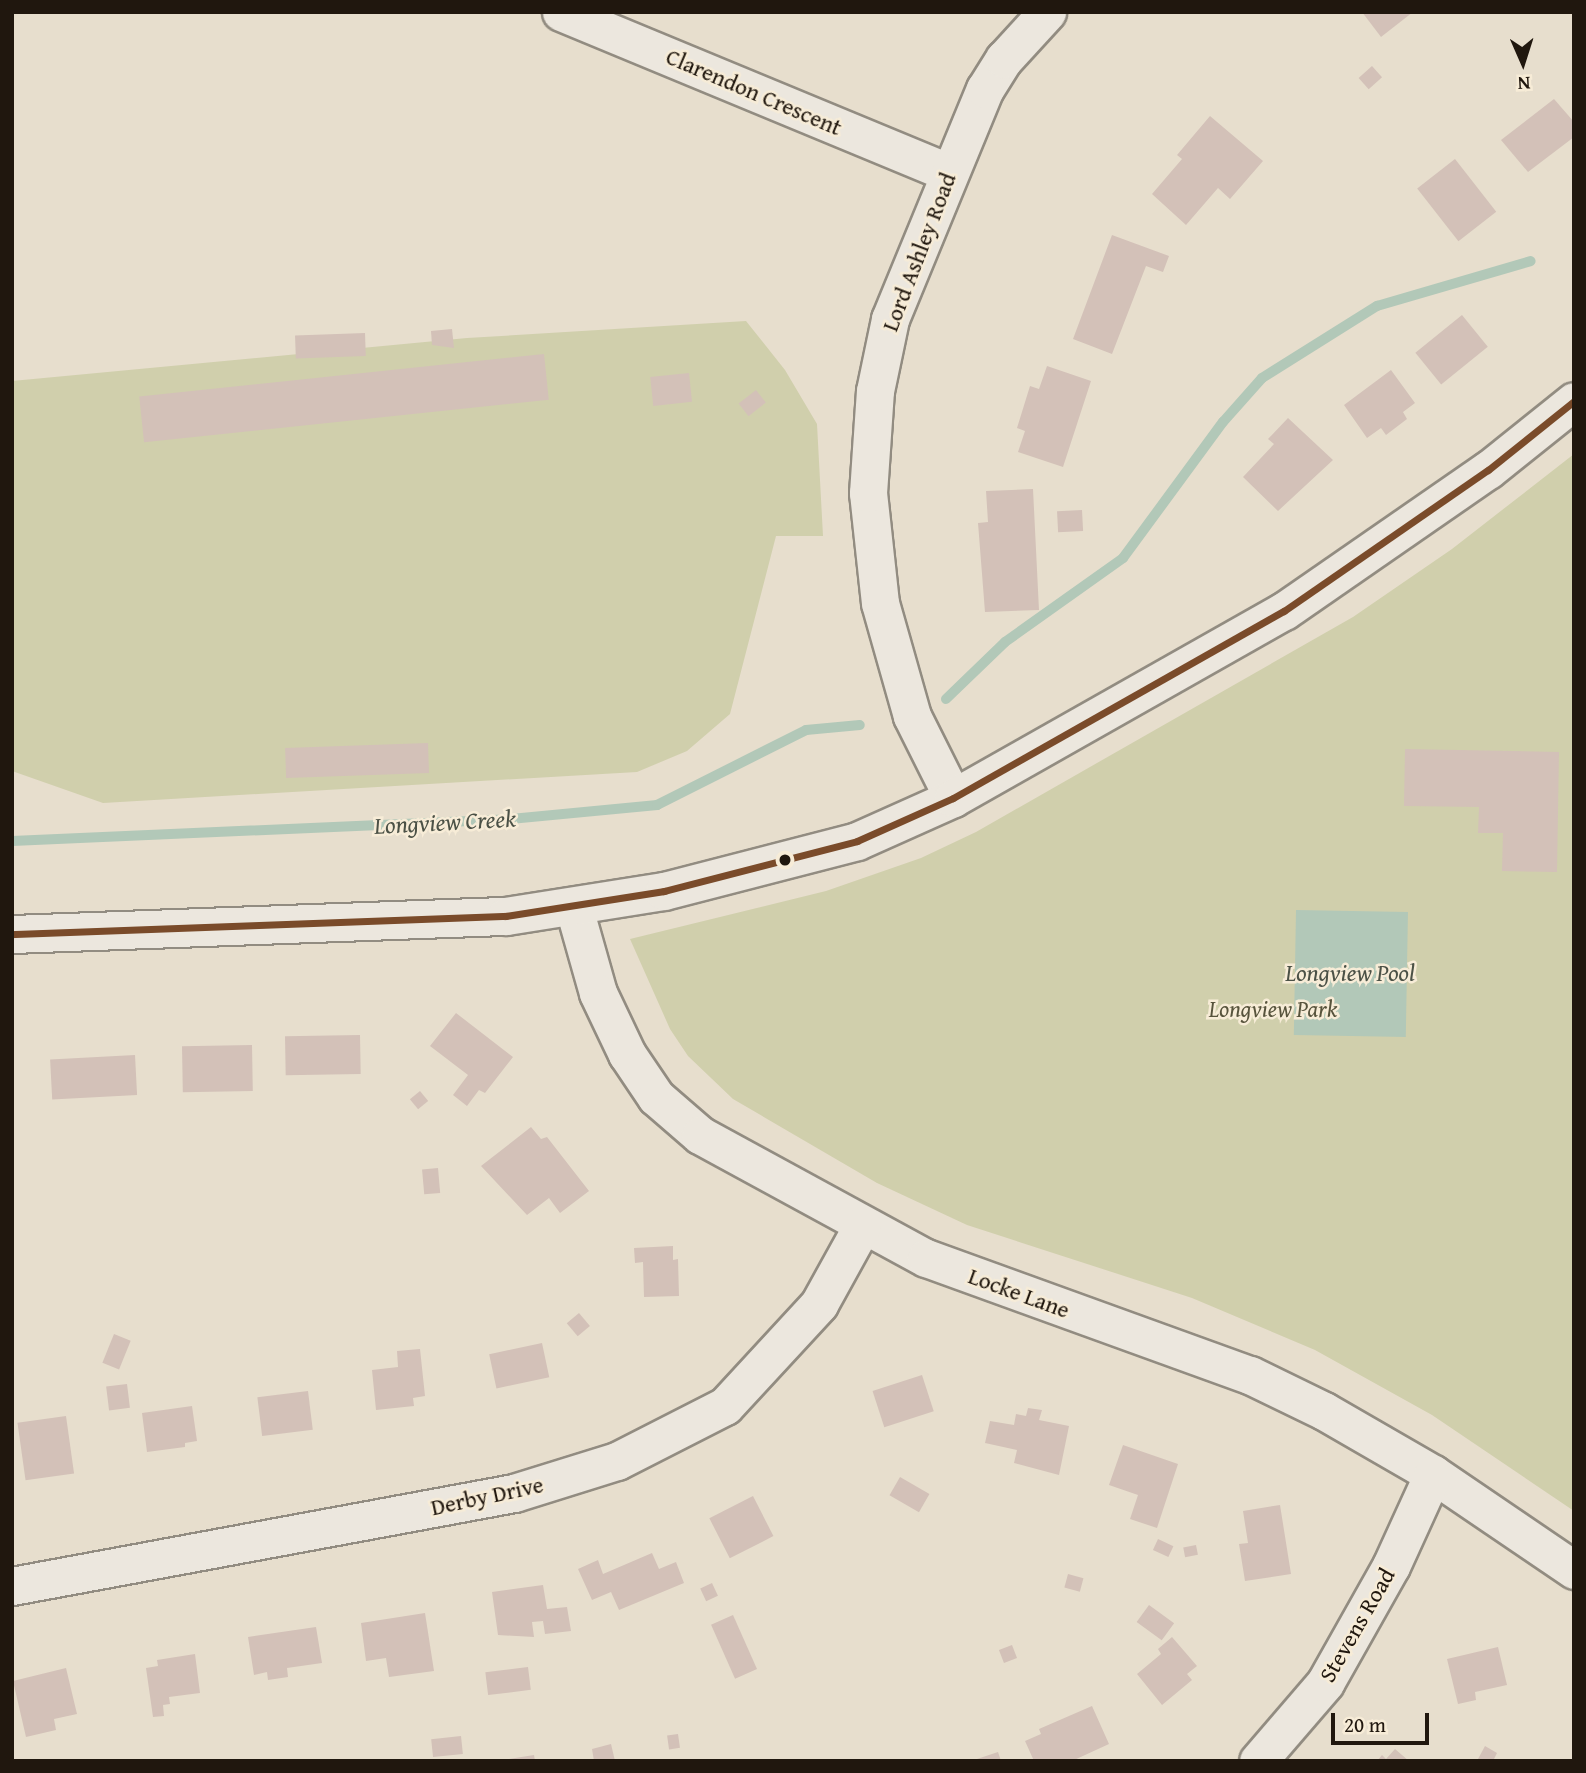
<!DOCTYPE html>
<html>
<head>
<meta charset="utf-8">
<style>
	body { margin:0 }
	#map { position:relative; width:1586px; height:1773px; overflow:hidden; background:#e7decd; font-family:"Gentium Book Plus",serif }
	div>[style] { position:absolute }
	.green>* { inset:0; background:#d0cfac }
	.water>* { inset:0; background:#b2c8b8; transform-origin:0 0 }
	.stream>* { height:10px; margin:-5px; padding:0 5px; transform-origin:5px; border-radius:5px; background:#b2c8b8 }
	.building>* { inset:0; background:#d3c1b8; transform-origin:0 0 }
	.roads { filter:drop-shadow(2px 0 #928c81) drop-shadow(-2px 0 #928c81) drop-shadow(0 2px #928c81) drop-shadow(0 -2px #928c81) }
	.street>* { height:37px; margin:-18.5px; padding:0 18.5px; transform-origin:18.5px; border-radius:18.5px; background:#ece7de }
	.bus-1>* { height:7px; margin:-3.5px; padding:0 3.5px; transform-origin:3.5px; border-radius:3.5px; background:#7a4b2a }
	.dots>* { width:19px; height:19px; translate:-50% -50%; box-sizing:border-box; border:4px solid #f7ecd7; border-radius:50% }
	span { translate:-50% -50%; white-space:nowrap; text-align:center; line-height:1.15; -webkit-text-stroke:5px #f7ecd7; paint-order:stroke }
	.street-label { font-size:23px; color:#20170e }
	.park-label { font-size:23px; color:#57533c; font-style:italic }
	.water-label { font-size:24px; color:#4b5146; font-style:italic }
	.frame { position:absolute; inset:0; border:14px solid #20170e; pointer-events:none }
	.north { position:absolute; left:1488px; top:28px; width:70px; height:70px; -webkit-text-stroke:5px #f7ecd7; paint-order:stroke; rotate:177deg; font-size:19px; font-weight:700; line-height:28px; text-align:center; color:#20170e }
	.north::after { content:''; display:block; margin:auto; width:24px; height:32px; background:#20170e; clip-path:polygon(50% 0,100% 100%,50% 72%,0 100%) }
	.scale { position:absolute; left:1331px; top:1713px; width:98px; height:32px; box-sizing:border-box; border:4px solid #20170e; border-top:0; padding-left:9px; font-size:21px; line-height:24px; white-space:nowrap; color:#20170e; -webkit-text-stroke:5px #f7ecd7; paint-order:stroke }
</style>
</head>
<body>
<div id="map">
	<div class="green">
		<i style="clip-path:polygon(746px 321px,785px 370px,817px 424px,823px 536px,776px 536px,730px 714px,687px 751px,637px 772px,103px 803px,12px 771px,12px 381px,467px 338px)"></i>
		<i style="clip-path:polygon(1574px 454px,1574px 1511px,1432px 1415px,1315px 1350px,1192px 1298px,967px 1225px,877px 1183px,733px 1099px,688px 1056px,670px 1029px,630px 939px,826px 891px,921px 858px,976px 832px,1353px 617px,1452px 549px)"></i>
	</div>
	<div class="water">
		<i style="left:1296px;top:910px;width:112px;height:125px;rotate:1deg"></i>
	</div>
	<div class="stream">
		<i style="left:946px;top:699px;width:82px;rotate:-44deg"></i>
		<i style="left:1005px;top:642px;width:145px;rotate:-35.4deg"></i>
		<i style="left:1123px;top:558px;width:169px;rotate:-53.7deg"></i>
		<i style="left:1223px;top:422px;width:59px;rotate:-48.4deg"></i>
		<i style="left:1262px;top:378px;width:136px;rotate:-32.1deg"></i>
		<i style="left:1377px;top:306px;width:160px;rotate:-16.3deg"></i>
		<i style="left:12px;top:841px;width:487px;rotate:-2.5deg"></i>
		<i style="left:499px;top:820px;width:159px;rotate:-5.4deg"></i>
		<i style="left:657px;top:805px;width:167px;rotate:-26.7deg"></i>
		<i style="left:806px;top:730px;width:54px;rotate:-5.3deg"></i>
	</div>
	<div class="building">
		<i style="clip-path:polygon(1362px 12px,1413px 12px,1381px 37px)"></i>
		<i style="left:1372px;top:66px;width:15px;height:18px;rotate:48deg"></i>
		<i style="clip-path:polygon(1554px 99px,1574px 122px,1574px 137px,1528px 172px,1501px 140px)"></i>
		<i style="clip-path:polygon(1210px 116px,1263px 161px,1230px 199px,1218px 188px,1186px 225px,1152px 194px,1182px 159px,1177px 155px)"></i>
		<i style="left:1455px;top:159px;width:67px;height:48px;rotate:52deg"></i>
		<i style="clip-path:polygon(1112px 235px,1169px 256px,1163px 272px,1146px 266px,1112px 354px,1073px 339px)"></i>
		<i style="left:1462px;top:315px;width:41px;height:60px;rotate:51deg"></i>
		<i style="clip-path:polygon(452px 329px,454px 348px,432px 345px,431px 331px)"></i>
		<i style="left:365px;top:333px;width:23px;height:70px;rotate:88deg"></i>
		<i style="left:544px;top:354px;width:46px;height:407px;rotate:84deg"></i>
		<i style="clip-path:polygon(1047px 366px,1091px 381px,1063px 467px,1018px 452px,1025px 431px,1017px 428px,1030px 386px,1039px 389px)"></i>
		<i style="clip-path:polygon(1391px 370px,1415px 403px,1403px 412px,1407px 419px,1386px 435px,1381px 428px,1367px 438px,1344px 405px)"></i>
		<i style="left:689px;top:373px;width:29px;height:39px;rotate:84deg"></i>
		<i style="left:756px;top:390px;width:16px;height:22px;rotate:52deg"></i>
		<i style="clip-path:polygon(1288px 418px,1333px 460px,1278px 511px,1243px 477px,1274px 444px,1268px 439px)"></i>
		<i style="clip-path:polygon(1033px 489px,1039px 610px,985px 612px,978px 523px,988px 522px,986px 491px)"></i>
		<i style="left:1082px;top:510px;width:21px;height:25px;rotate:87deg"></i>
		<i style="left:428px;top:743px;width:30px;height:143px;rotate:88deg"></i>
		<i style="clip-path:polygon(1405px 749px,1559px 752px,1557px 872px,1502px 871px,1503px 833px,1478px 833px,1479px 807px,1404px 806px)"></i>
		<i style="clip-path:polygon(456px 1013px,513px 1057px,485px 1093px,479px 1090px,467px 1106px,453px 1095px,468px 1075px,430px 1046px)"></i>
		<i style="left:360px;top:1035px;width:39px;height:75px;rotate:89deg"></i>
		<i style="left:252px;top:1045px;width:46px;height:70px;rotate:89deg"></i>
		<i style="left:135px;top:1055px;width:40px;height:85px;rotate:87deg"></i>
		<i style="left:420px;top:1091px;width:13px;height:13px;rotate:51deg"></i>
		<i style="clip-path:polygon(531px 1127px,541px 1139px,547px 1137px,589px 1191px,560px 1213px,549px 1198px,527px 1215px,481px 1166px)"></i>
		<i style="left:438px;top:1168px;width:25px;height:16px;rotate:85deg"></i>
		<i style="clip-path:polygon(673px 1246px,673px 1260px,678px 1259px,679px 1296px,644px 1297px,643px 1262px,635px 1263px,634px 1248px)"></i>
		<i style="left:579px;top:1313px;width:17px;height:16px;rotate:50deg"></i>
		<i style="left:114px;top:1334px;width:18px;height:31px;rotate:22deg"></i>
		<i style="left:542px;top:1343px;width:35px;height:54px;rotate:78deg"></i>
		<i style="clip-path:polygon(420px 1349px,425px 1396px,413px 1398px,414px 1406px,376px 1410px,372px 1370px,398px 1367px,397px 1351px)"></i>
		<i style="left:922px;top:1375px;width:38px;height:52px;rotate:72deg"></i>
		<i style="left:127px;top:1384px;width:24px;height:21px;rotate:83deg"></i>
		<i style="left:308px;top:1391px;width:39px;height:51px;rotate:83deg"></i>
		<i style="clip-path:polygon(192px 1406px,197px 1441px,185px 1443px,185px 1447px,147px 1452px,142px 1413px)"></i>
		<i style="clip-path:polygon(1028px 1408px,1042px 1410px,1039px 1420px,1069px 1426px,1059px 1475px,1014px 1463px,1017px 1450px,985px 1443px,990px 1421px,1014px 1425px,1016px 1414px,1026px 1416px)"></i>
		<i style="left:66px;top:1416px;width:58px;height:49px;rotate:82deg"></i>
		<i style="clip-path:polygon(1123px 1445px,1178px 1464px,1157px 1528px,1130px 1519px,1138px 1495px,1109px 1485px)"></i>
		<i style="left:900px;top:1477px;width:34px;height:21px;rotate:30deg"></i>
		<i style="left:753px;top:1496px;width:45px;height:49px;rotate:63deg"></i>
		<i style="clip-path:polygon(1280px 1505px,1291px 1574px,1245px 1581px,1239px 1544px,1248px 1543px,1243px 1511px)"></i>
		<i style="left:1158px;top:1539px;width:17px;height:12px;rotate:25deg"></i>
		<i style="left:1196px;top:1545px;width:10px;height:13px;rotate:79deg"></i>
		<i style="clip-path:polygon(652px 1553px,659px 1569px,676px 1562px,684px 1583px,619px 1610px,611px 1592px,592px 1600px,578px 1569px,598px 1560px,603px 1574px)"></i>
		<i style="left:1068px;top:1574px;width:16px;height:14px;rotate:15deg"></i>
		<i style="left:712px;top:1583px;width:14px;height:13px;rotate:65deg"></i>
		<i style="clip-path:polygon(543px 1585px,547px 1609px,567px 1607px,571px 1631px,545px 1634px,543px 1621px,532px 1622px,534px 1637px,498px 1635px,492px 1592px)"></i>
		<i style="left:1149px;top:1605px;width:31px;height:21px;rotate:36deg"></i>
		<i style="clip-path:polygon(425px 1613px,434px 1671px,389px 1677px,386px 1658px,366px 1661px,361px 1623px)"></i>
		<i style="left:733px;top:1615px;width:59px;height:24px;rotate:66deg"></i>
		<i style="clip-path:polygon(316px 1627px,322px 1663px,287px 1668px,288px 1677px,268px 1680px,267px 1672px,254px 1675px,248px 1637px)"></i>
		<i style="clip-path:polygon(1172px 1637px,1197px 1666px,1187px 1674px,1192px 1680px,1162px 1705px,1137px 1674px,1161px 1654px,1158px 1649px)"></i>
		<i style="left:1012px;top:1645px;width:14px;height:14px;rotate:69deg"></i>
		<i style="clip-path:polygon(1498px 1647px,1507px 1685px,1475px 1692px,1476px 1700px,1458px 1704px,1447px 1659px)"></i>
		<i style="clip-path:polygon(195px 1654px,200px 1693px,169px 1697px,170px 1704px,163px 1705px,164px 1716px,153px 1717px,146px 1668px,158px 1666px,157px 1660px)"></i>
		<i style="left:528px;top:1667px;width:23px;height:43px;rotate:83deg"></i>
		<i style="clip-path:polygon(66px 1668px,77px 1714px,54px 1719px,56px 1730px,26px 1737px,13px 1681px)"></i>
		<i style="clip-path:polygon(1092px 1706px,1109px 1744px,1072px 1761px,1034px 1761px,1025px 1741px,1041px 1734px,1039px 1729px)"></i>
		<i style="left:678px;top:1734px;width:14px;height:11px;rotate:82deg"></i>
		<i style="left:461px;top:1736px;width:18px;height:30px;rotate:84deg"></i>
		<i style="clip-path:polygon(611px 1744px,615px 1761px,594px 1761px,592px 1749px)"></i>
		<i style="clip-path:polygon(1485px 1746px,1497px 1753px,1493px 1761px,1478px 1759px)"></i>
		<i style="clip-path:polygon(1395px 1749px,1409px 1761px,1377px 1761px,1382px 1755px,1386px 1759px)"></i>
		<i style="clip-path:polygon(998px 1752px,1001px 1761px,974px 1761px,974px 1760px)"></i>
		<i style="clip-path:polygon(534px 1755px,535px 1761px,509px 1761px,509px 1759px)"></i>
	</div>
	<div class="roads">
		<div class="street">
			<i style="left:561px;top:12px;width:419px;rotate:22.5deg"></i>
			<i style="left:953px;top:798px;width:92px;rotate:-116.6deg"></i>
			<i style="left:912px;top:716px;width:117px;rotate:-105.8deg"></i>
			<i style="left:880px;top:603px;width:111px;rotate:-96.2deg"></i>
			<i style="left:868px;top:493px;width:102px;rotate:-86.1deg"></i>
			<i style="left:875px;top:391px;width:74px;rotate:-78.2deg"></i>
			<i style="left:890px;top:319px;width:249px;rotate:-67.6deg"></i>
			<i style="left:985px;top:89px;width:36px;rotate:-58deg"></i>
			<i style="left:1004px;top:59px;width:64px;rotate:-47.5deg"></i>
			<i style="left:574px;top:908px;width:88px;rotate:74.2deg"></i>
			<i style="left:598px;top:993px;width:68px;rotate:64.6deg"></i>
			<i style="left:627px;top:1054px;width:52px;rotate:56deg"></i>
			<i style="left:656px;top:1097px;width:58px;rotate:40.8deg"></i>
			<i style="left:700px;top:1135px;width:257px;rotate:28.6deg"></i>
			<i style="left:926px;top:1258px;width:344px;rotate:19.9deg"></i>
			<i style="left:1250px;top:1375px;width:82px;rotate:25.9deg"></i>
			<i style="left:1324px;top:1411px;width:126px;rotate:30deg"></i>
			<i style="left:1433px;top:1474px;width:171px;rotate:34.2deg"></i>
			<i style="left:12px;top:934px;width:494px;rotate:-2.1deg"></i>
			<i style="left:506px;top:916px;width:160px;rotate:-9deg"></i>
			<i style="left:664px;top:891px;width:199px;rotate:-14.5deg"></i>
			<i style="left:857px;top:841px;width:105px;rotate:-24.1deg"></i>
			<i style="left:953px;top:798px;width:380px;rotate:-29.5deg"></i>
			<i style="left:1284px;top:611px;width:248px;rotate:-34.7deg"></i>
			<i style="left:1488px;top:470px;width:110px;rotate:-38.7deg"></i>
			<i style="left:12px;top:1586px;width:511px;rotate:-10.5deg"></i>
			<i style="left:514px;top:1493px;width:108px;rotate:-17.3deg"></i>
			<i style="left:617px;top:1461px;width:121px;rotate:-27deg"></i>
			<i style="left:725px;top:1406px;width:139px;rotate:-47.3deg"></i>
			<i style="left:819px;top:1304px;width:89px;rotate:-61.1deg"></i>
			<i style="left:1258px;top:1761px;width:103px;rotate:-49.3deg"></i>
			<i style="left:1325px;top:1683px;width:134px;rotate:-60.6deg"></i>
			<i style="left:1391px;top:1566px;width:101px;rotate:-65.5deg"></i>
		</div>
	</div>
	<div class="bus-1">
		<i style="left:12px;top:934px;width:494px;rotate:-2.1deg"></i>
		<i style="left:506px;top:916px;width:160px;rotate:-9deg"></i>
		<i style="left:664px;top:891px;width:199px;rotate:-14.5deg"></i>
		<i style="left:857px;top:841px;width:105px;rotate:-24.1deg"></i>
		<i style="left:953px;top:798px;width:380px;rotate:-29.5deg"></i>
		<i style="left:1284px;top:611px;width:248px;rotate:-34.7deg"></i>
		<i style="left:1488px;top:470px;width:110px;rotate:-38.7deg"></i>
	</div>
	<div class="dots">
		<i style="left:785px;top:860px;background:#20170e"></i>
	</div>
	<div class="street-label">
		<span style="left:754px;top:92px;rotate:23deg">Clarendon Crescent</span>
		<span style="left:919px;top:252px;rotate:-69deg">Lord Ashley Road</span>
		<span style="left:1019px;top:1293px;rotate:20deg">Locke Lane</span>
		<span style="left:487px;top:1496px;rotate:-12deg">Derby Drive</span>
		<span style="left:1357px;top:1625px;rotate:-60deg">Stevens Road</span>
	</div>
	<div class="park-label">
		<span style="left:1273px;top:1009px">Longview Park</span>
	</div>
	<div class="water-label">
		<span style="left:445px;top:822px;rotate:-3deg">Longview Creek</span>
		<span style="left:1350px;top:973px">Longview Pool</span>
	</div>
	<div class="frame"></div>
	<div class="north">N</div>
	<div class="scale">20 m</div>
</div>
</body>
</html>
